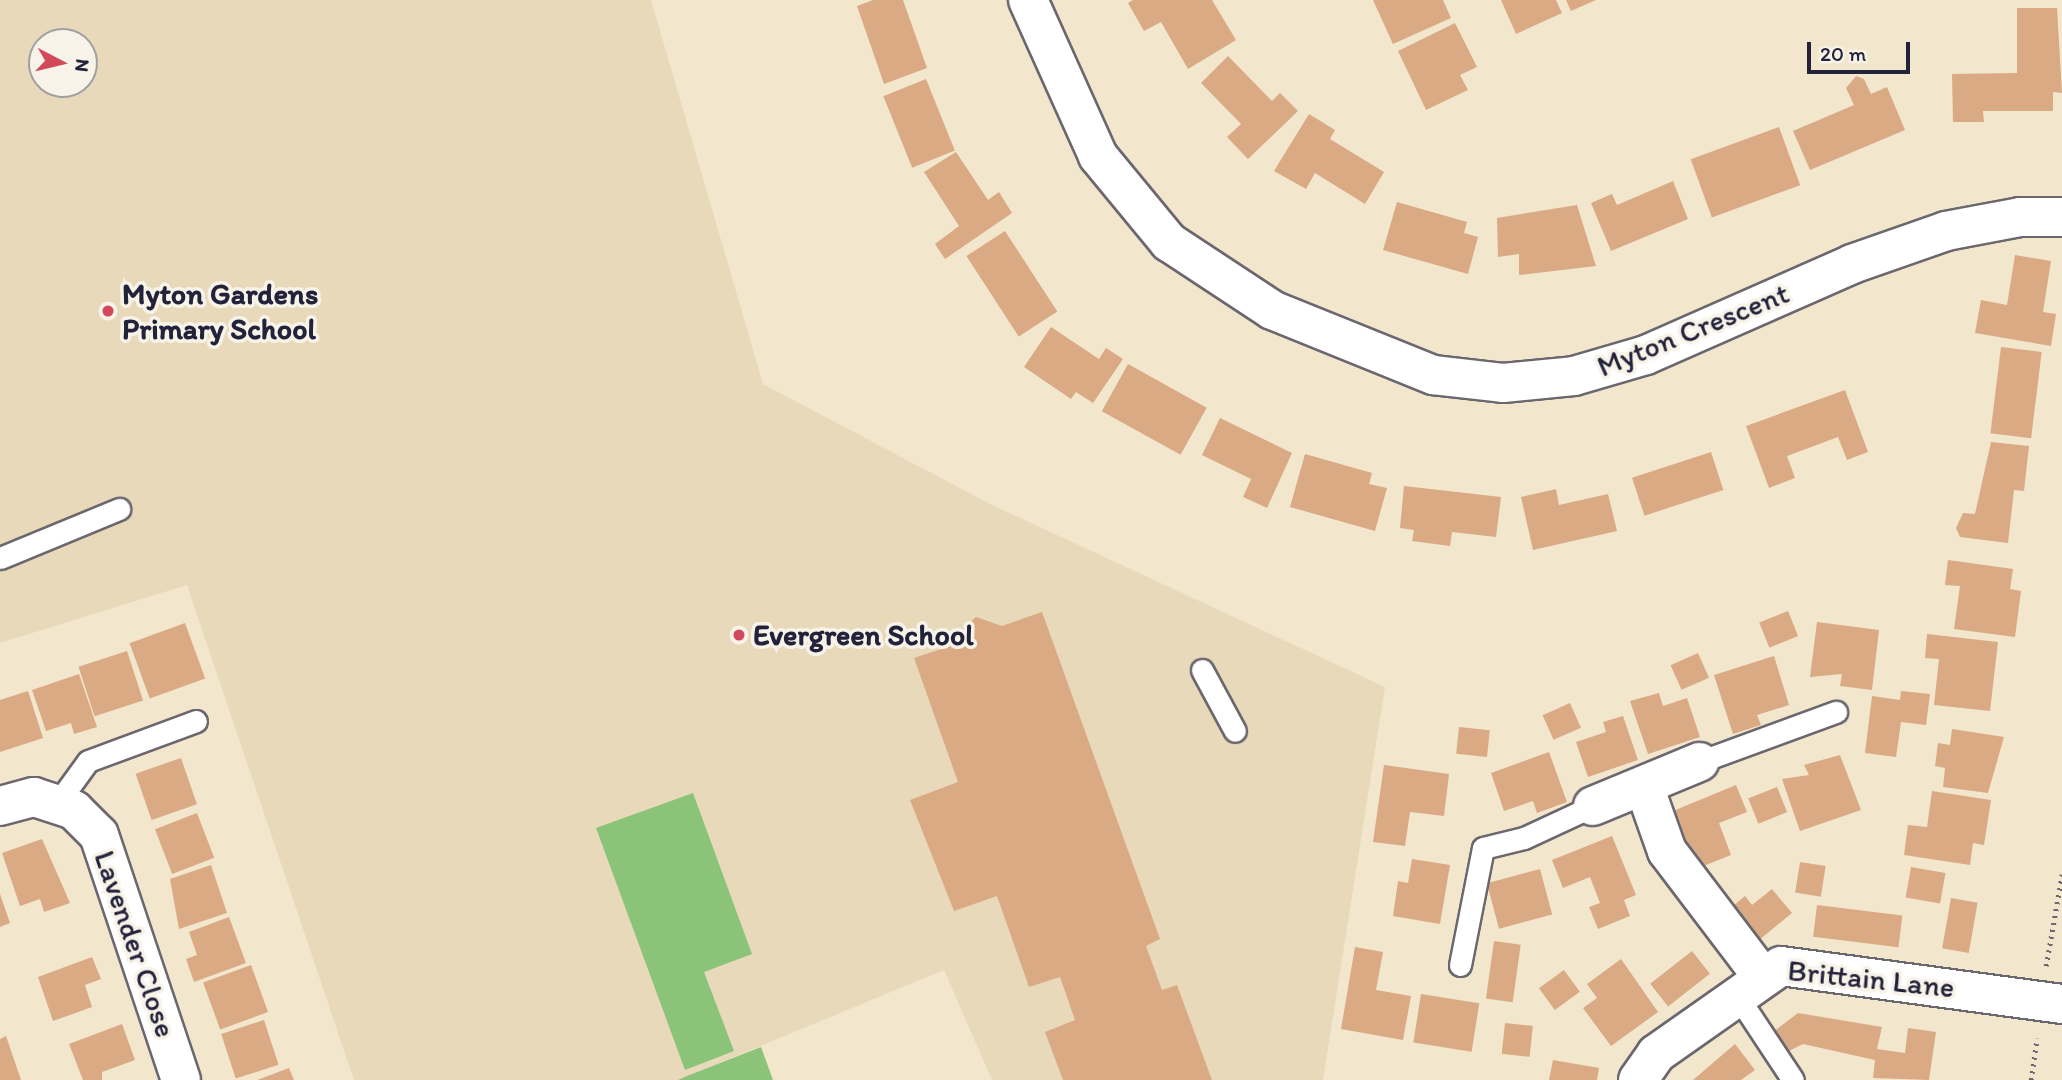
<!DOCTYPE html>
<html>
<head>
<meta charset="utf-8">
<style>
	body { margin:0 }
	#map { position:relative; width:2062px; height:1080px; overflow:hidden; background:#f2e6cd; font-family:Itim,sans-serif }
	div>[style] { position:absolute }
	.built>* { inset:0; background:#e8d9ba }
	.green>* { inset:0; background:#8bc478 }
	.building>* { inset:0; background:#daaa85; transform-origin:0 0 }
	.path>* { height:4.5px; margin-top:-2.25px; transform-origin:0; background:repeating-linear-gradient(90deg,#6b676e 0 2px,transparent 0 7px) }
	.roads { filter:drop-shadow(2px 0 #6b676e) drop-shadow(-2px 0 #6b676e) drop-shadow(0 2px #6b676e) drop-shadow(0 -2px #6b676e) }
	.lane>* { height:21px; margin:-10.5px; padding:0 10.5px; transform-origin:10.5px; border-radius:10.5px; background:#fff }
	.street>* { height:38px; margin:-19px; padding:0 19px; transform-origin:19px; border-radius:19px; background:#fff }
	.dots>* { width:19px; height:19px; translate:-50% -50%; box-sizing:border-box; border:4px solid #f7f3e8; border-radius:50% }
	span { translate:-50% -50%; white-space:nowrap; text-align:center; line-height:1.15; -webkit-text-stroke:7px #f7f3e8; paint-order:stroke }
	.poi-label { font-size:30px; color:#22223b; font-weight:700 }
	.left { translate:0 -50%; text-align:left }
	.street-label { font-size:30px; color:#22223b }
	.north { position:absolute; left:28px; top:28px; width:70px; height:70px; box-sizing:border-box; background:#f7f3e8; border:2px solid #a29fa3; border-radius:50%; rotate:97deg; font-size:19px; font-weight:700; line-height:28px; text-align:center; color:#22223b }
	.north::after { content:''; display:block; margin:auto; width:24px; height:32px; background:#d1495b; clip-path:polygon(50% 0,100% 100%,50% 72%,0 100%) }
	.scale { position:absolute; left:1807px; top:42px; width:103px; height:32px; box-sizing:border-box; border:4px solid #22223b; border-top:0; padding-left:9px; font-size:21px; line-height:24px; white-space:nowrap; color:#22223b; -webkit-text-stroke:5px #f7f3e8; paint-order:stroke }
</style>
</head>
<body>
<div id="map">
	<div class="built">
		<i style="clip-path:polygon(evenodd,0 0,651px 0,763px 384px,990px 504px,1385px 687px,1323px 1080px,992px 1080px,944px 970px,678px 1080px,354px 1080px,187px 585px,0 643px,0 0,42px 42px,84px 42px,84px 84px,42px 84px,42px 42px)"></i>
	</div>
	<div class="green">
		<i style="clip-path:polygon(693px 793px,752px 954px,704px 972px,734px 1051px,685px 1070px,596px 828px)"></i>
		<i style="clip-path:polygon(761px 1047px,773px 1080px,678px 1080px,687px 1076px)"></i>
	</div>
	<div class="building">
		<i style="clip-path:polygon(873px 0,903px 0,927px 68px,884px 84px,857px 6px)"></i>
		<i style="clip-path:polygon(1133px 0,1212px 0,1236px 40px,1188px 69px,1161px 22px,1144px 31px,1128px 3px)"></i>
		<i style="clip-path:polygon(1373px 0,1443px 0,1451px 18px,1393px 44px)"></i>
		<i style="clip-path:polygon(1501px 0,1556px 0,1562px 13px,1516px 34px)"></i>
		<i style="clip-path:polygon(1566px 0,1596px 0,1571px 11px)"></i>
		<i style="clip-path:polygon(2017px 8px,2057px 8px,2062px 93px,2053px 92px,2053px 111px,1983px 111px,1984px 122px,1953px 122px,1952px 74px,2017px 73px)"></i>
		<i style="clip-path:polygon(1455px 23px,1477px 67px,1460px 75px,1468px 90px,1426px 110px,1398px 51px)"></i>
		<i style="clip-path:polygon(1228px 56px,1272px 101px,1280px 93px,1298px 111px,1248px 159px,1227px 137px,1241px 124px,1201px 83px)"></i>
		<i style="clip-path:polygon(1856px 76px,1864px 79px,1871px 94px,1887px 87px,1905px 130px,1810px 170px,1793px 131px,1854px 105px,1846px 88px)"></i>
		<i style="left:926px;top:79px;width:77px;height:46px;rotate:68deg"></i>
		<i style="clip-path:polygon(1309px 114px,1335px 130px,1330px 139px,1384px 172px,1365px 204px,1315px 173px,1306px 189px,1274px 171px)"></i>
		<i style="left:1779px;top:127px;width:62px;height:94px;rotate:70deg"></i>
		<i style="clip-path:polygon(956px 152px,988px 200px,999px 192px,1012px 213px,945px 259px,935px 244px,959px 226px,924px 172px)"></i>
		<i style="clip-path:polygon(1673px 181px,1688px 219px,1611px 251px,1591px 203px,1612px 194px,1617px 205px)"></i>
		<i style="clip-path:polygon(1397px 202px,1467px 222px,1464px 233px,1478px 237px,1468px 274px,1383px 250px)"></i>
		<i style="clip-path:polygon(1577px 205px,1596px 266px,1519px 275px,1519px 254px,1498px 257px,1497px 218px)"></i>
		<i style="left:1005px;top:231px;width:96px;height:46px;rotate:57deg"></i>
		<i style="clip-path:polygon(2015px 255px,2051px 261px,2043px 312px,2056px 314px,2051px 346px,1975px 333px,1981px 300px,2007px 305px)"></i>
		<i style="clip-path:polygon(1051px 327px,1099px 359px,1106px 348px,1123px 359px,1093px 403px,1076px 392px,1071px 399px,1024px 367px)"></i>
		<i style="left:2001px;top:347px;width:41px;height:87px;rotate:7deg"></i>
		<i style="left:1128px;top:364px;width:90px;height:54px;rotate:29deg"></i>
		<i style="clip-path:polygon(1845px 390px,1868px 452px,1847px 460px,1838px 437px,1787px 456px,1795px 478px,1769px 488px,1746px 426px)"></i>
		<i style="clip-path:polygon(1220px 418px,1292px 453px,1267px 508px,1243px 497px,1251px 479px,1202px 455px)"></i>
		<i style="clip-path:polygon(1991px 442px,2029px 446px,2024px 491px,2014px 490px,2008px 543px,1960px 537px,1956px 528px,1963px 513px,1975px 514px)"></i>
		<i style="left:1711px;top:452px;width:40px;height:83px;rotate:72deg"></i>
		<i style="clip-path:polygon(1305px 454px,1372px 473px,1369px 484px,1387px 488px,1375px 531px,1290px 507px)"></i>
		<i style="clip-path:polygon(1404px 486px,1501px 497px,1496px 537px,1452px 532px,1450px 546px,1412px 541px,1414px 530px,1400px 528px)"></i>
		<i style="clip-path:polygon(1556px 489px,1559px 505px,1608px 494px,1617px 531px,1533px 550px,1521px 497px)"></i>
		<i style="clip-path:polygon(1948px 560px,2013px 569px,2010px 589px,2021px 591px,2015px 637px,1954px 629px,1960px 586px,1945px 585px)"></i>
		<i style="left:1788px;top:611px;width:27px;height:31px;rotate:68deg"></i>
		<i style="clip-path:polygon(1042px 612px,1160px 939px,1146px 946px,1162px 990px,1177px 985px,1212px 1080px,1063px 1080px,1045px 1032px,1075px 1020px,1060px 977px,1029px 987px,997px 896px,954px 911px,910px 800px,958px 782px,914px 658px,956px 644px,952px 638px,976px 617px,1002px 626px)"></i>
		<i style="clip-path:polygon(1817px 622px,1879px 630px,1872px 690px,1840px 686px,1842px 674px,1810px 677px)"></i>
		<i style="left:185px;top:623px;width:59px;height:59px;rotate:70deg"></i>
		<i style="clip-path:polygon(1927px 634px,1998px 642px,1990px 711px,1934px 705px,1939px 659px,1925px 658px)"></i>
		<i style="left:127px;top:651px;width:52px;height:51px;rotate:72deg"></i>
		<i style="left:1698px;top:653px;width:27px;height:30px;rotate:66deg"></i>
		<i style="clip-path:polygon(1774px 656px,1789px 705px,1757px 715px,1761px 725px,1733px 734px,1714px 675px)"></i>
		<i style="clip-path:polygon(79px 674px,97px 727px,74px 734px,71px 723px,46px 731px,32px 690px)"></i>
		<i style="clip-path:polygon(28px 691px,43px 738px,0 752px,0 700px)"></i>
		<i style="clip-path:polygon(1901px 691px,1930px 694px,1926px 725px,1901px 722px,1896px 757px,1865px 753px,1872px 696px,1900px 700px)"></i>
		<i style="clip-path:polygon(1659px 693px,1663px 706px,1687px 698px,1700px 737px,1648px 754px,1630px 701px)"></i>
		<i style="left:1570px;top:703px;width:27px;height:30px;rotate:66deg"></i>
		<i style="clip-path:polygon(1623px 716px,1638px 760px,1588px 777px,1576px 742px,1606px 732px,1603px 722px)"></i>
		<i style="left:1459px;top:727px;width:31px;height:27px;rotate:6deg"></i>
		<i style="clip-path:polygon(1952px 729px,2004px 737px,1988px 793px,1943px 787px,1945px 768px,1935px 766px,1938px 743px,1950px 745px)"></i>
		<i style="clip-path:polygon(1549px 752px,1567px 802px,1537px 813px,1533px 801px,1504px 811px,1491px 773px)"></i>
		<i style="clip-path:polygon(1840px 755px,1861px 810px,1800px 831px,1782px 779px,1809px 775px,1804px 765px)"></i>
		<i style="left:181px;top:758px;width:49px;height:48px;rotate:71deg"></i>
		<i style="clip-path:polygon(1384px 765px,1449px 774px,1444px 816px,1410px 812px,1405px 846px,1373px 842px)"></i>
		<i style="clip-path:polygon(1736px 785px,1747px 812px,1719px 823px,1731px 855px,1696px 869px,1673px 811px)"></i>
		<i style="left:1777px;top:787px;width:27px;height:31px;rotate:68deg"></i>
		<i style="clip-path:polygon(1932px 791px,1991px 800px,1984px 845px,1973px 843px,1970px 865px,1904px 855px,1908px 825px,1927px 827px)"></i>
		<i style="left:197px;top:813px;width:48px;height:45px;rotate:69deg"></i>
		<i style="clip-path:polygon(1612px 836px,1636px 895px,1624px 900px,1630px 916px,1598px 929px,1589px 907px,1600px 903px,1590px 877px,1563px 888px,1552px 860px)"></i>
		<i style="clip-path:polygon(42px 839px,70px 903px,44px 912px,40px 899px,20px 906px,2px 853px)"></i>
		<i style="clip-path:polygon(1412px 859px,1450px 865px,1440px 924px,1393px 916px,1398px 881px,1408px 883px)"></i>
		<i style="left:1800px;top:862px;width:26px;height:31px;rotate:9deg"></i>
		<i style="clip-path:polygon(211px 865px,227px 913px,179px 929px,170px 879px)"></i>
		<i style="left:1911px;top:867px;width:35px;height:31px;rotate:10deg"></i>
		<i style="left:1540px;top:869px;width:47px;height:55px;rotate:75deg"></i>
		<i style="clip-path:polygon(1772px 889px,1792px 913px,1753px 945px,1726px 912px,1745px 896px,1752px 905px)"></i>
		<i style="clip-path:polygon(0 894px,10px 923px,0 927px)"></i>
		<i style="left:1951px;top:898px;width:27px;height:51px;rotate:10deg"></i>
		<i style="left:1817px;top:905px;width:86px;height:32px;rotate:7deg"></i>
		<i style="clip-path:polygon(229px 917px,246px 963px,194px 982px,186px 959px,197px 955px,189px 932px)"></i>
		<i style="left:1494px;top:941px;width:27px;height:58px;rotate:8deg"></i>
		<i style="clip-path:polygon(1355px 947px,1383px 952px,1376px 990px,1411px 996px,1403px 1040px,1341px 1029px)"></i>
		<i style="left:1692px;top:951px;width:29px;height:53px;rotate:52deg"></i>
		<i style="clip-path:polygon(92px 957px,101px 979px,85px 985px,92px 1007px,53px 1021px,38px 977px)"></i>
		<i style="clip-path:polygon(1621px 959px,1658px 1012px,1611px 1046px,1583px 1008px,1597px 998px,1587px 984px)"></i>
		<i style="left:251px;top:965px;width:50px;height:51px;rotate:70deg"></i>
		<i style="left:1564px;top:970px;width:27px;height:31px;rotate:54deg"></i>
		<i style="left:1421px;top:994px;width:59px;height:49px;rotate:9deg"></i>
		<i style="clip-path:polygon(1798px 1013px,1882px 1027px,1877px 1049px,1905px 1053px,1908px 1028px,1936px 1032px,1929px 1080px,1873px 1078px,1875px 1060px,1803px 1044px,1787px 1052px,1773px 1032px)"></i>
		<i style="left:264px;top:1020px;width:47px;height:45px;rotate:72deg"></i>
		<i style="left:1505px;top:1023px;width:28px;height:31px;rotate:6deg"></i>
		<i style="clip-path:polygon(122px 1024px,135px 1060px,102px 1072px,102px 1080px,83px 1080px,69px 1044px)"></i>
		<i style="clip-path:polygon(6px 1036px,21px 1080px,0 1080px,0 1039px)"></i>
		<i style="clip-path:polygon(1735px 1044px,1755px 1070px,1741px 1080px,1693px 1080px)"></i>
		<i style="clip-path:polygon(1553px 1060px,1599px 1068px,1597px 1080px,1549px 1080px)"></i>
		<i style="clip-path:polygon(289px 1068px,294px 1080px,257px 1080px)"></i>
	</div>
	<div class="path">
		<i style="left:2046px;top:966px;width:93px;rotate:-80.1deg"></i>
		<i style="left:2031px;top:1080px;width:42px;rotate:-81.9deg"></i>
	</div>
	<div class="roads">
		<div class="lane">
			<i style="left:0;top:558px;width:129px;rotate:-22.4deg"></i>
			<i style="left:1202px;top:670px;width:69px;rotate:61.6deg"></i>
			<i style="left:1699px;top:762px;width:146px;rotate:-20.1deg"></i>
			<i style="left:56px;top:805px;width:54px;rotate:-54deg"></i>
			<i style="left:88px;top:761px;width:115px;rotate:-20.3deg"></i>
			<i style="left:1460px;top:965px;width:119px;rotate:-78.9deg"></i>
			<i style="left:1483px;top:848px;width:42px;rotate:-13.7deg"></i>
			<i style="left:1524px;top:838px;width:76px;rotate:-24.9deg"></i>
			<i style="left:1736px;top:994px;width:103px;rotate:56.5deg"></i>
		</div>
		<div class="street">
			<i style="left:1028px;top:0;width:171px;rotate:65.8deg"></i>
			<i style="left:1098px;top:156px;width:112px;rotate:50.5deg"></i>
			<i style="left:1169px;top:242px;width:123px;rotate:33.4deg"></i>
			<i style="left:1272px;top:310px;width:174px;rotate:22deg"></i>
			<i style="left:1433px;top:375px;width:70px;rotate:6.5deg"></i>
			<i style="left:1503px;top:383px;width:71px;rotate:-5.6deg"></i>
			<i style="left:1574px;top:376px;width:75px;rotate:-16.3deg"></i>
			<i style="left:1646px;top:355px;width:225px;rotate:-23.8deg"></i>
			<i style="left:1852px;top:264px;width:100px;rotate:-19.3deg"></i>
			<i style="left:1946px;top:231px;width:75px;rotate:-10.7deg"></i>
			<i style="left:2020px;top:217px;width:42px"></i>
			<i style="left:1644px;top:786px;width:69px;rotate:70.5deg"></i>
			<i style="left:1667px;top:851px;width:156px;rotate:52.8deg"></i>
			<i style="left:0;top:806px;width:35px;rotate:-15deg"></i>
			<i style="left:34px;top:797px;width:42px;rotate:18deg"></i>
			<i style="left:74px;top:810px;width:35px;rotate:45deg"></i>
			<i style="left:99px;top:835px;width:258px;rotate:71.5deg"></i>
			<i style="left:1593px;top:806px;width:115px;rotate:-22.5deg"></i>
			<i style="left:1638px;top:1080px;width:32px;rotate:-55deg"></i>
			<i style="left:1656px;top:1054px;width:153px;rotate:-35.1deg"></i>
			<i style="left:1781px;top:966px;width:284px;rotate:7.7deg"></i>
		</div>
	</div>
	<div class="dots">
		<i style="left:108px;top:311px;background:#d1495b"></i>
		<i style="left:739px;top:635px;background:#d1495b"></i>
	</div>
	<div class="poi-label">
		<span class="left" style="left:122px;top:311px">Myton Gardens<br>Primary School</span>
		<span class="left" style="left:753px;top:635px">Evergreen School</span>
	</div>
	<div class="street-label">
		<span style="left:1693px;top:330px;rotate:-22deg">Myton Crescent</span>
		<span style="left:135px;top:944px;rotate:71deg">Lavender Close</span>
		<span style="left:1871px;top:979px;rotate:6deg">Brittain Lane</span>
	</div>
	<div class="north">N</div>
	<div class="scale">20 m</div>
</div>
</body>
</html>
